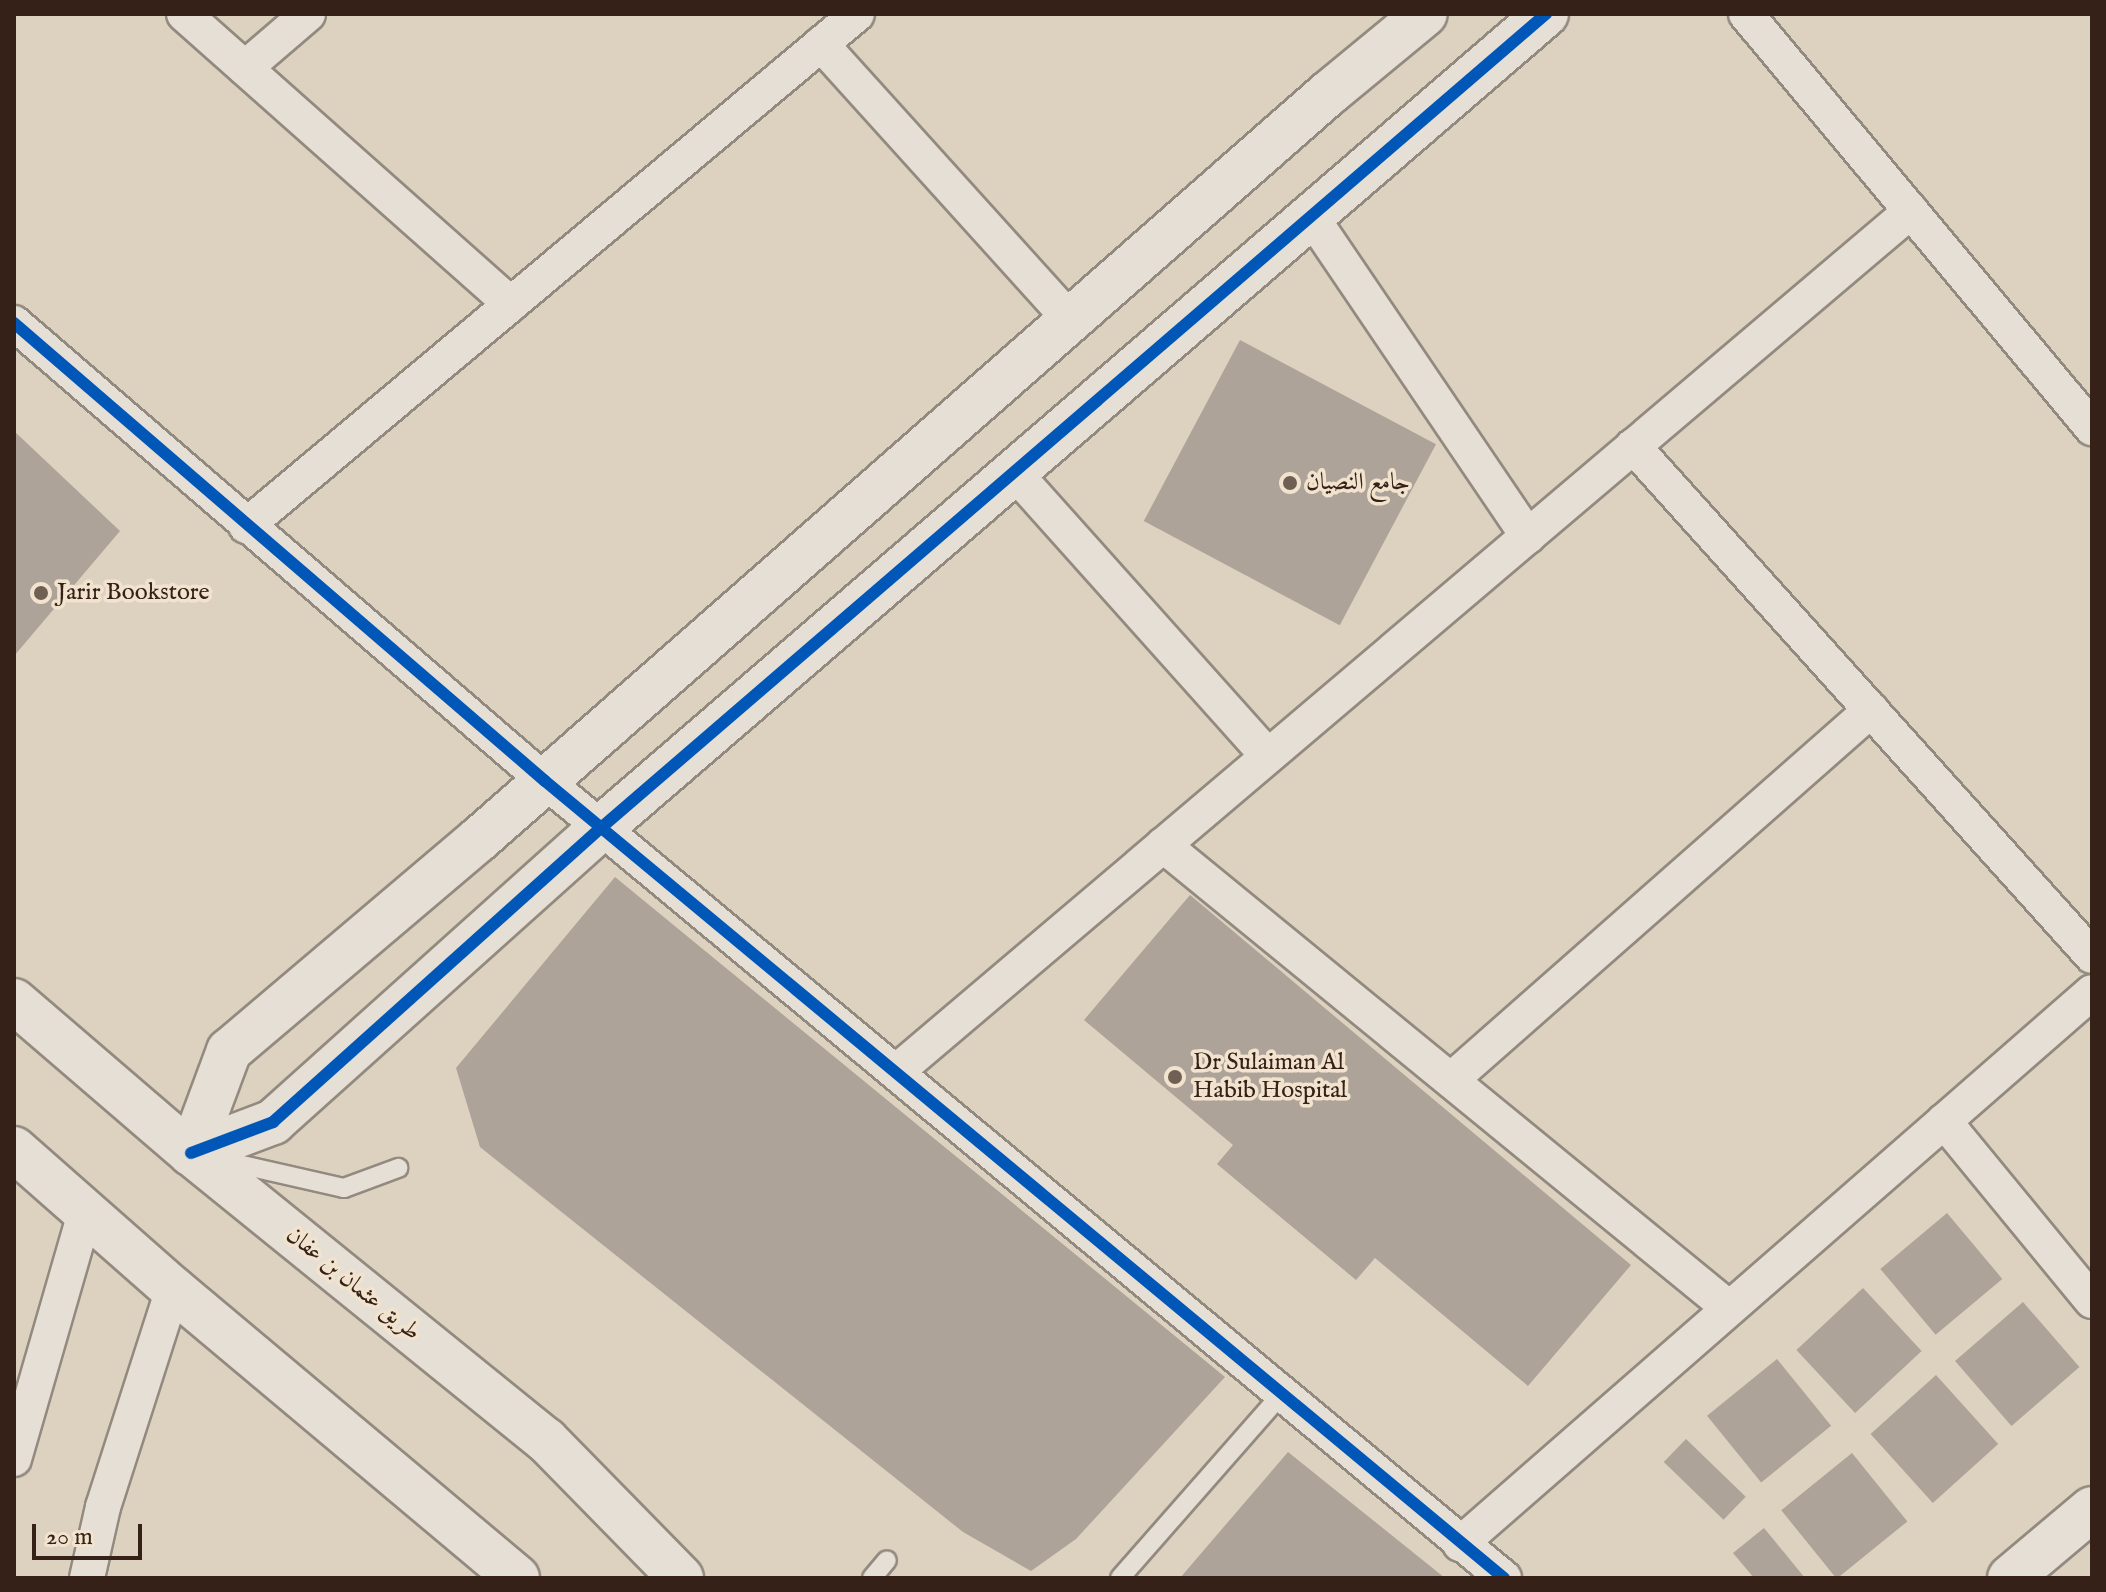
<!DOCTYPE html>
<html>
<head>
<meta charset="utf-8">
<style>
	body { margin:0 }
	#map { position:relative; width:2106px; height:1592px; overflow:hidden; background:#ddd1c0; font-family:"IM FELL English",Amiri,serif }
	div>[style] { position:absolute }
	.building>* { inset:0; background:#ada398; transform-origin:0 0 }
	.roads { filter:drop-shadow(2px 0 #938a7f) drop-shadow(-2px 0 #938a7f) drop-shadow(0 2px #938a7f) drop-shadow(0 -2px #938a7f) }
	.lane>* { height:18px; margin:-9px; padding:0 9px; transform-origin:9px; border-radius:9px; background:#e5dfd5 }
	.street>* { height:34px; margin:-17px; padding:0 17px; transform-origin:17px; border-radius:17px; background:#e5dfd5 }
	.secondary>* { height:44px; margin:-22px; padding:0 22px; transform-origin:22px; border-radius:22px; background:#e5dfd5 }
	.cycleway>* { height:12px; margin:-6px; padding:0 6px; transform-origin:6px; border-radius:6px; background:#0057b8 }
	.dots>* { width:22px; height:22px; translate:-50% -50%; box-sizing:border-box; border:4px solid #f1e3ce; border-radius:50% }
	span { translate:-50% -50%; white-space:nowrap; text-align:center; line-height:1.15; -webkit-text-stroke:7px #f1e3ce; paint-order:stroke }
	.poi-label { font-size:24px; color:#352118 }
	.left { translate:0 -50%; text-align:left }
	.street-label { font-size:24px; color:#352118 }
	.frame { position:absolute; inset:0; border:16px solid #352118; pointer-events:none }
	.scale { position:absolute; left:32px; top:1524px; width:110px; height:36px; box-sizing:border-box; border:4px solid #352118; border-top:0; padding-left:10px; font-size:24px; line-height:28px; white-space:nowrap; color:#352118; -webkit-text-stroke:6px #f1e3ce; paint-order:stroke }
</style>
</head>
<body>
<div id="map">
	<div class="building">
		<i style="left:1240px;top:340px;width:222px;height:205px;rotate:28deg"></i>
		<i style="clip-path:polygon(14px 431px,120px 531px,14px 656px)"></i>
		<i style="clip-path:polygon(615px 877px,1225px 1377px,1076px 1539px,1031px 1571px,963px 1532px,480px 1147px,456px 1068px)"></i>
		<i style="clip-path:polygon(1190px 895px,1631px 1265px,1528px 1386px,1375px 1258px,1356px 1280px,1217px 1164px,1233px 1145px,1084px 1020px)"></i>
		<i style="left:1947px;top:1213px;width:86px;height:87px;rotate:50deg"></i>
		<i style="left:1863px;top:1288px;width:86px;height:91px;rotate:47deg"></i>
		<i style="left:2023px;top:1302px;width:86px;height:90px;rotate:49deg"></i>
		<i style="left:1777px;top:1359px;width:86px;height:90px;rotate:51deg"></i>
		<i style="left:1936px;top:1375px;width:93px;height:88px;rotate:48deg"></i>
		<i style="left:1686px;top:1439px;width:83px;height:32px;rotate:44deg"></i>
		<i style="clip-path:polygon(1288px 1452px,1445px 1578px,1180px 1578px)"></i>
		<i style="left:1852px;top:1453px;width:88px;height:91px;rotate:51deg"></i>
		<i style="clip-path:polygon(1764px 1528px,1805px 1578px,1754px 1578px,1733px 1553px)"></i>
	</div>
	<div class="roads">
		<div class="lane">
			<i style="left:216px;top:1159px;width:131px;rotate:12.8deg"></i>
			<i style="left:344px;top:1188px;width:58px;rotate:-20.3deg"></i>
			<i style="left:872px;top:1578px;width:23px;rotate:-50deg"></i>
			<i style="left:1120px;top:1578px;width:244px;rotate:-48.7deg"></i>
		</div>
		<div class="street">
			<i style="left:184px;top:14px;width:437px;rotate:41.6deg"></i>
			<i style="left:1746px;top:14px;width:540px;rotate:50.11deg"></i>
			<i style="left:821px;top:44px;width:372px;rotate:47.9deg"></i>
			<i style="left:245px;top:68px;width:83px;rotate:-40.6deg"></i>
			<i style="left:1311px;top:216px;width:387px;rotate:55.9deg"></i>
			<i style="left:14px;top:323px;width:701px;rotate:40.78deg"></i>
			<i style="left:545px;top:781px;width:1247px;rotate:39.73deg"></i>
			<i style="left:1633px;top:446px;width:686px;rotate:48.01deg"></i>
			<i style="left:1013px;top:471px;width:382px;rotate:48.2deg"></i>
			<i style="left:246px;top:526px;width:797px;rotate:-39.96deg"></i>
			<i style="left:1163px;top:845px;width:731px;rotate:39.28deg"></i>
			<i style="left:896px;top:1072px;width:1331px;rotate:-40.31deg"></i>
			<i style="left:1451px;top:1080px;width:560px;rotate:-41.38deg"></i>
			<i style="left:1944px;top:1121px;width:233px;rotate:50.6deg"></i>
			<i style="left:14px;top:1459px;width:260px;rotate:-73.9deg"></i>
			<i style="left:1460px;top:1544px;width:839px;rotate:-41.13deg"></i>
			<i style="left:87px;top:1578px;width:73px;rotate:-77.3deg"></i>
			<i style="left:103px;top:1507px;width:229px;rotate:-72.2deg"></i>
		</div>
		<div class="secondary">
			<i style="left:14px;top:1001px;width:233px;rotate:40.7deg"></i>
			<i style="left:191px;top:1153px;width:457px;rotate:39deg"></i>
			<i style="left:546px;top:1440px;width:193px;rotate:45.6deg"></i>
			<i style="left:14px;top:1149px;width:212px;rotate:41.4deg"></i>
			<i style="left:173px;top:1289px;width:449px;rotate:40deg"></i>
			<i style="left:191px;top:1153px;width:88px;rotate:-20.7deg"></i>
			<i style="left:273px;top:1122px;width:442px;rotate:-41.9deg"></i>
			<i style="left:602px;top:827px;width:1246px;rotate:-40.74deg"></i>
			<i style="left:191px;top:1153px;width:109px;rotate:-69.6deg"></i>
			<i style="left:229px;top:1051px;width:326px;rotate:-40.3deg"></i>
			<i style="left:478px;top:840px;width:1132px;rotate:-41.28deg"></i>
			<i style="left:1329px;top:93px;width:124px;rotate:-39.5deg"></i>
			<i style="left:2010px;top:1578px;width:107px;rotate:-40.1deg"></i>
		</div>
	</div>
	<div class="cycleway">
		<i style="left:14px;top:323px;width:701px;rotate:40.78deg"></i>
		<i style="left:545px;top:781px;width:1247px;rotate:39.73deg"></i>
		<i style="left:191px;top:1153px;width:88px;rotate:-20.7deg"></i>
		<i style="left:273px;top:1122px;width:442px;rotate:-41.9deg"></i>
		<i style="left:602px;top:827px;width:1246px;rotate:-40.74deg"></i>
	</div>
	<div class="dots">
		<i style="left:1290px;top:483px;background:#705f53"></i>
		<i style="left:41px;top:593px;background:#705f53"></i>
		<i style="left:1175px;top:1077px;background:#705f53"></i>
	</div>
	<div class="poi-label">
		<span class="left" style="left:1306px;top:483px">جامع النصيان</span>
		<span class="left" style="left:57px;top:593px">Jarir Bookstore</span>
		<span class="left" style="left:1193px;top:1077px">Dr Sulaiman Al<br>Habib Hospital</span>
	</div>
	<div class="street-label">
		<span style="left:353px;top:1284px;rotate:39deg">طريق عثمان بن عفان</span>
	</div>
	<div class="frame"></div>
	<div class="scale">20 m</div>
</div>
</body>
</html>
